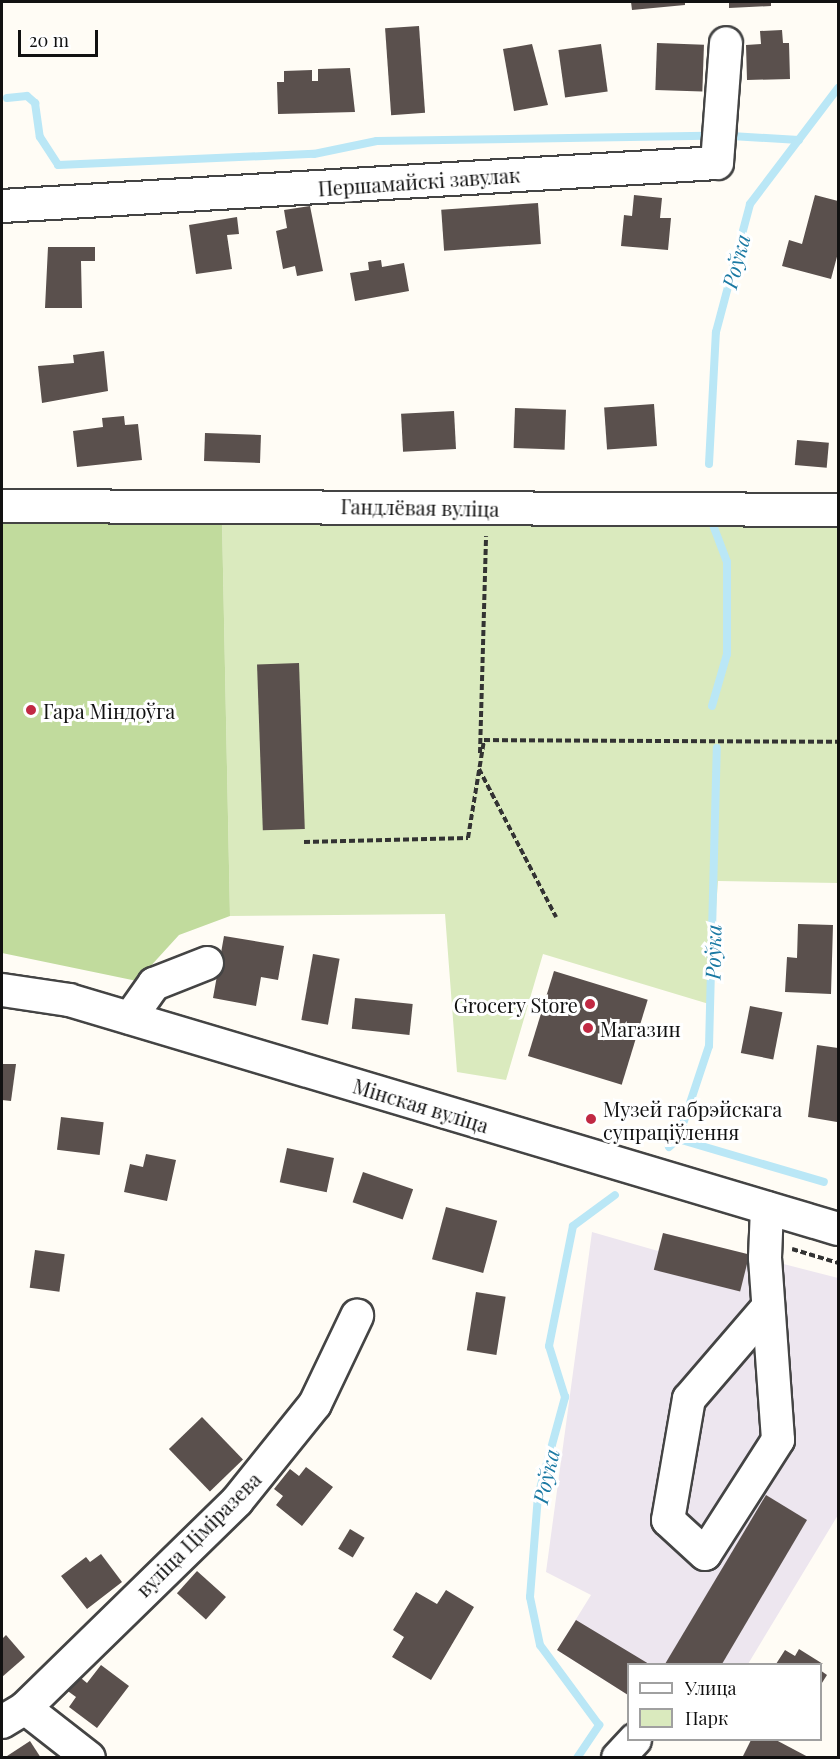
<!DOCTYPE html>
<html>
<head>
<meta charset="utf-8">
<style>
	body { margin:0 }
	#map { position:relative; width:840px; height:1759px; overflow:hidden; background:#fffcf5; font-family:"Playfair Display",serif }
	div>[style] { position:absolute }
	.industrial>* { inset:0; background:#ede6ef }
	.green>* { inset:0; background:#daeabe }
	.forest>* { inset:0; background:#c1db9d }
	.stream>* { height:8px; margin:-4px; padding:0 4px; transform-origin:4px; border-radius:4px; background:#bae7f6 }
	.building>* { inset:0; background:#5a504d; transform-origin:0 0 }
	.path>* { height:4px; margin-top:-2px; transform-origin:0; background:repeating-linear-gradient(90deg,#333 0 6px,transparent 0 9px) }
	.roads { filter:drop-shadow(2px 0 #444) drop-shadow(-2px 0 #444) drop-shadow(0 2px #444) drop-shadow(0 -2px #444) }
	.minor>* { height:32px; margin:-16px; padding:0 16px; transform-origin:16px; border-radius:16px; background:#fff }
	.dots>* { width:16px; height:16px; translate:-50% -50%; box-sizing:border-box; border:3px solid #fff; border-radius:50% }
	span { translate:-50% -50%; white-space:nowrap; text-align:center; line-height:1.15; -webkit-text-stroke:6px #fff; paint-order:stroke }
	.street-label { font-size:20px; color:#111 }
	.poi-label { font-size:20px; color:#111 }
	.left { translate:0 -50%; text-align:left }
	.right { translate:-100% -50%; text-align:right }
	.water-label { font-size:21px; color:#1a79a3; font-style:italic }
	.frame { position:absolute; inset:0; border:3px solid #111; pointer-events:none }
	.legend { position:absolute; left:627px; top:1663px; width:195px; height:78px; box-sizing:border-box; background:#fff; border:2px solid #a0a0a0; margin:0; padding:8px 10px; list-style:none; font-size:18px; color:#111 }
	.legend li { display:flex; align-items:center; gap:12px; height:30px }
	.legend b { width:30px; border:2px solid #a0a0a0 }
	.scale { position:absolute; left:18px; top:30px; width:80px; height:27px; box-sizing:border-box; border:3px solid #111; border-top:0; padding-left:8px; font-size:18px; line-height:21px; white-space:nowrap; color:#111; -webkit-text-stroke:4px #fff; paint-order:stroke }
</style>
</head>
<body>
<div id="map">
	<div class="industrial">
		<i style="clip-path:polygon(592px 1232px,658px 1251px,663px 1233px,838px 1278px,838px 1515px,748px 1664px,628px 1664px,628px 1695px,557px 1650px,591px 1595px,546px 1572px)"></i>
	</div>
	<div class="green">
		<i style="clip-path:polygon(222px 520px,838px 522px,838px 883px,718px 881px,709px 1004px,543px 954px,506px 1080px,457px 1072px,445px 914px,230px 916px)"></i>
	</div>
	<div class="forest">
		<i style="clip-path:polygon(2px 519px,222px 520px,230px 916px,179px 935px,137px 981px,2px 953px)"></i>
	</div>
	<div class="stream">
		<i style="left:7px;top:98px;width:20px;rotate:-6deg"></i>
		<i style="left:27px;top:96px;width:11px;rotate:41deg"></i>
		<i style="left:35px;top:103px;width:34px;rotate:82deg"></i>
		<i style="left:40px;top:137px;width:33px;rotate:57deg"></i>
		<i style="left:58px;top:165px;width:256px;rotate:-2.5deg"></i>
		<i style="left:314px;top:154px;width:64px;rotate:-11.7deg"></i>
		<i style="left:377px;top:141px;width:329px;rotate:-0.9deg"></i>
		<i style="left:731px;top:136px;width:68px;rotate:3.4deg"></i>
		<i style="left:709px;top:464px;width:132px;rotate:-87deg"></i>
		<i style="left:716px;top:332px;width:132px;rotate:-75.1deg"></i>
		<i style="left:750px;top:204px;width:146px;rotate:-52.8deg"></i>
		<i style="left:710px;top:517px;width:48px;rotate:69.3deg"></i>
		<i style="left:727px;top:562px;width:92px;rotate:90deg"></i>
		<i style="left:727px;top:654px;width:54px;rotate:106.1deg"></i>
		<i style="left:678px;top:1139px;width:152px;rotate:16.4deg"></i>
		<i style="left:669px;top:1147px;width:12px;rotate:-42deg"></i>
		<i style="left:678px;top:1139px;width:98px;rotate:-71.6deg"></i>
		<i style="left:709px;top:1046px;width:298px;rotate:-88.5deg"></i>
		<i style="left:577px;top:1758px;width:40px;rotate:-56deg"></i>
		<i style="left:599px;top:1725px;width:99px;rotate:-126.4deg"></i>
		<i style="left:540px;top:1645px;width:49px;rotate:-101.8deg"></i>
		<i style="left:530px;top:1597px;width:101px;rotate:-85.5deg"></i>
		<i style="left:538px;top:1496px;width:103px;rotate:-74.7deg"></i>
		<i style="left:565px;top:1397px;width:53px;rotate:-107.4deg"></i>
		<i style="left:549px;top:1346px;width:122px;rotate:-78.7deg"></i>
		<i style="left:573px;top:1226px;width:52px;rotate:-36.4deg"></i>
	</div>
	<div class="building">
		<i style="clip-path:polygon(631px 2px,685px 2px,685px 5px,632px 10px)"></i>
		<i style="clip-path:polygon(729px 2px,771px 2px,771px 6px,729px 8px)"></i>
		<i style="left:419px;top:26px;width:87px;height:34px;rotate:86deg"></i>
		<i style="clip-path:polygon(782px 30px,783px 43px,789px 43px,790px 79px,747px 80px,746px 45px,761px 44px,760px 31px)"></i>
		<i style="left:657px;top:43px;width:47px;height:47px;rotate:2deg"></i>
		<i style="clip-path:polygon(532px 44px,548px 105px,514px 111px,503px 49px)"></i>
		<i style="left:601px;top:44px;width:48px;height:43px;rotate:82deg"></i>
		<i style="clip-path:polygon(350px 68px,355px 112px,278px 114px,277px 82px,284px 82px,284px 71px,312px 70px,312px 81px,318px 81px,318px 69px)"></i>
		<i style="clip-path:polygon(634px 195px,662px 198px,660px 218px,671px 218px,668px 250px,621px 246px,624px 215px,632px 216px)"></i>
		<i style="clip-path:polygon(815px 195px,838px 201px,838px 253px,831px 279px,782px 266px,789px 240px,802px 244px)"></i>
		<i style="left:538px;top:203px;width:41px;height:97px;rotate:86deg"></i>
		<i style="clip-path:polygon(310px 206px,323px 271px,297px 276px,295px 266px,283px 269px,276px 231px,287px 228px,284px 210px)"></i>
		<i style="clip-path:polygon(237px 217px,239px 234px,227px 235px,232px 269px,196px 274px,189px 225px)"></i>
		<i style="clip-path:polygon(48px 247px,95px 247px,95px 261px,81px 261px,82px 308px,45px 308px)"></i>
		<i style="clip-path:polygon(381px 260px,382px 267px,404px 263px,409px 291px,355px 301px,350px 273px,369px 270px,368px 262px)"></i>
		<i style="clip-path:polygon(104px 351px,108px 391px,42px 403px,38px 366px,74px 363px,73px 355px)"></i>
		<i style="left:654px;top:404px;width:42px;height:50px;rotate:86deg"></i>
		<i style="left:515px;top:408px;width:51px;height:40px;rotate:2deg"></i>
		<i style="left:454px;top:411px;width:38px;height:53px;rotate:87deg"></i>
		<i style="clip-path:polygon(124px 416px,125px 425px,138px 424px,142px 460px,77px 467px,73px 431px,103px 427px,102px 418px)"></i>
		<i style="left:205px;top:433px;width:56px;height:28px;rotate:2deg"></i>
		<i style="left:797px;top:440px;width:32px;height:25px;rotate:5deg"></i>
		<i style="left:299px;top:663px;width:166px;height:42px;rotate:88deg"></i>
		<i style="clip-path:polygon(798px 924px,833px 925px,831px 994px,785px 992px,787px 957px,797px 958px)"></i>
		<i style="clip-path:polygon(224px 936px,284px 946px,278px 980px,261px 977px,256px 1006px,213px 998px)"></i>
		<i style="left:313px;top:954px;width:27px;height:67px;rotate:10deg"></i>
		<i style="left:554px;top:971px;width:98px;height:89px;rotate:17deg"></i>
		<i style="left:355px;top:998px;width:58px;height:31px;rotate:6deg"></i>
		<i style="left:750px;top:1006px;width:33px;height:48px;rotate:11deg"></i>
		<i style="clip-path:polygon(817px 1045px,838px 1048px,837px 1122px,808px 1117px)"></i>
		<i style="clip-path:polygon(2px 1064px,16px 1064px,11px 1101px,2px 1100px)"></i>
		<i style="left:61px;top:1117px;width:43px;height:33px;rotate:7deg"></i>
		<i style="left:287px;top:1148px;width:48px;height:35px;rotate:12deg"></i>
		<i style="clip-path:polygon(146px 1154px,176px 1160px,167px 1201px,124px 1192px,130px 1164px,143px 1167px)"></i>
		<i style="left:363px;top:1172px;width:53px;height:32px;rotate:19deg"></i>
		<i style="left:446px;top:1207px;width:53px;height:54px;rotate:15deg"></i>
		<i style="left:663px;top:1233px;width:89px;height:38px;rotate:14deg"></i>
		<i style="left:35px;top:1250px;width:30px;height:38px;rotate:8deg"></i>
		<i style="left:476px;top:1292px;width:30px;height:59px;rotate:9deg"></i>
		<i style="left:202px;top:1417px;width:59px;height:46px;rotate:46deg"></i>
		<i style="clip-path:polygon(306px 1467px,333px 1487px,302px 1526px,276px 1505px,283px 1496px,274px 1489px,290px 1469px,299px 1476px)"></i>
		<i style="clip-path:polygon(766px 1495px,807px 1520px,722px 1664px,665px 1664px)"></i>
		<i style="left:350px;top:1529px;width:17px;height:23px;rotate:31deg"></i>
		<i style="clip-path:polygon(101px 1554px,122px 1582px,87px 1609px,61px 1576px,86px 1557px,90px 1562px)"></i>
		<i style="left:197px;top:1571px;width:39px;height:30px;rotate:42deg"></i>
		<i style="clip-path:polygon(446px 1590px,474px 1607px,431px 1680px,392px 1657px,404px 1637px,393px 1630px,416px 1592px,437px 1604px)"></i>
		<i style="clip-path:polygon(576px 1620px,649px 1664px,628px 1664px,628px 1695px,557px 1650px)"></i>
		<i style="clip-path:polygon(6px 1635px,25px 1657px,2px 1677px,2px 1639px)"></i>
		<i style="clip-path:polygon(799px 1649px,823px 1664px,776px 1664px,785px 1650px,795px 1656px)"></i>
		<i style="clip-path:polygon(101px 1665px,129px 1686px,97px 1728px,69px 1707px,76px 1697px,65px 1689px,76px 1674px,87px 1683px)"></i>
		<i style="clip-path:polygon(820px 1670px,827px 1675px,820px 1686px)"></i>
		<i style="clip-path:polygon(751px 1740px,776px 1740px,810px 1758px,742px 1758px)"></i>
		<i style="clip-path:polygon(30px 1741px,41px 1758px,4px 1758px)"></i>
	</div>
	<div class="path">
		<i style="left:480px;top:753px;width:217px;rotate:-88.4deg"></i>
		<i style="left:479px;top:769px;width:167px;rotate:62.5deg"></i>
		<i style="left:304px;top:842px;width:164px;rotate:-1.4deg"></i>
		<i style="left:468px;top:838px;width:99px;rotate:-80.7deg"></i>
		<i style="left:484px;top:740px;width:354px;rotate:0.3deg"></i>
		<i style="left:792px;top:1249px;width:48px;rotate:16.9deg"></i>
	</div>
	<div class="roads">
		<div class="minor">
			<i style="left:2px;top:206px;width:716px;rotate:-3.44deg"></i>
			<i style="left:717px;top:163px;width:120px;rotate:-85.7deg"></i>
			<i style="left:2px;top:506px;width:836px;rotate:0.27deg"></i>
			<i style="left:2px;top:990px;width:68px;rotate:8.5deg"></i>
			<i style="left:69px;top:1000px;width:802px;rotate:16.58deg"></i>
			<i style="left:130px;top:1018px;width:42px;rotate:-54.8deg"></i>
			<i style="left:154px;top:984px;width:57px;rotate:-21.6deg"></i>
			<i style="left:767px;top:1208px;width:50px;rotate:92.3deg"></i>
			<i style="left:765px;top:1258px;width:182px;rotate:85.9deg"></i>
			<i style="left:778px;top:1440px;width:135px;rotate:122.6deg"></i>
			<i style="left:705px;top:1554px;width:50px;rotate:-137.4deg"></i>
			<i style="left:668px;top:1520px;width:123px;rotate:-80.2deg"></i>
			<i style="left:689px;top:1399px;width:121px;rotate:-49.3deg"></i>
			<i style="left:25px;top:1708px;width:81px;rotate:38deg"></i>
			<i style="left:2px;top:1722px;width:27px;rotate:-31deg"></i>
			<i style="left:25px;top:1708px;width:296px;rotate:-44.3deg"></i>
			<i style="left:237px;top:1501px;width:124px;rotate:-51.2deg"></i>
			<i style="left:315px;top:1404px;width:98px;rotate:-64.5deg"></i>
			<i style="left:618px;top:1758px;width:25px;rotate:-47deg"></i>
		</div>
	</div>
	<div class="dots">
		<i style="left:31px;top:710px;background:#c12943"></i>
		<i style="left:590px;top:1004px;background:#c12943"></i>
		<i style="left:588px;top:1028px;background:#c12943"></i>
		<i style="left:591px;top:1119px;background:#c12943"></i>
	</div>
	<div class="street-label">
		<span style="left:419px;top:181px;rotate:-4deg">Першамайскі завулак</span>
		<span style="left:420px;top:507px;rotate:1deg">Гандлёвая вуліца</span>
		<span style="left:421px;top:1105px;rotate:17deg">Мінская вуліца</span>
		<span style="left:198px;top:1534px;rotate:-45deg">вуліца Ціміразева</span>
	</div>
	<div class="poi-label">
		<span class="left" style="left:43px;top:710px">Гара Міндоўга</span>
		<span class="right" style="left:578px;top:1004px">Grocery Store</span>
		<span class="left" style="left:600px;top:1028px">Магазин</span>
		<span class="left" style="left:603px;top:1120px">Музей габрэйскага<br>супраціўлення</span>
	</div>
	<div class="water-label">
		<span style="left:735px;top:261px;rotate:-75deg">Роўка</span>
		<span style="left:712px;top:952px;rotate:-89deg">Роўка</span>
		<span style="left:545px;top:1476px;rotate:-77deg">Роўка</span>
	</div>
	<div class="frame"></div>
	<ul class="legend">
	<li><b style="height:8px;background:#fff"></b>Улица</li>
	<li><b style="height:16px;background:#daeabe"></b>Парк</li>
	</ul>
	<div class="scale">20 m</div>
</div>
</body>
</html>
